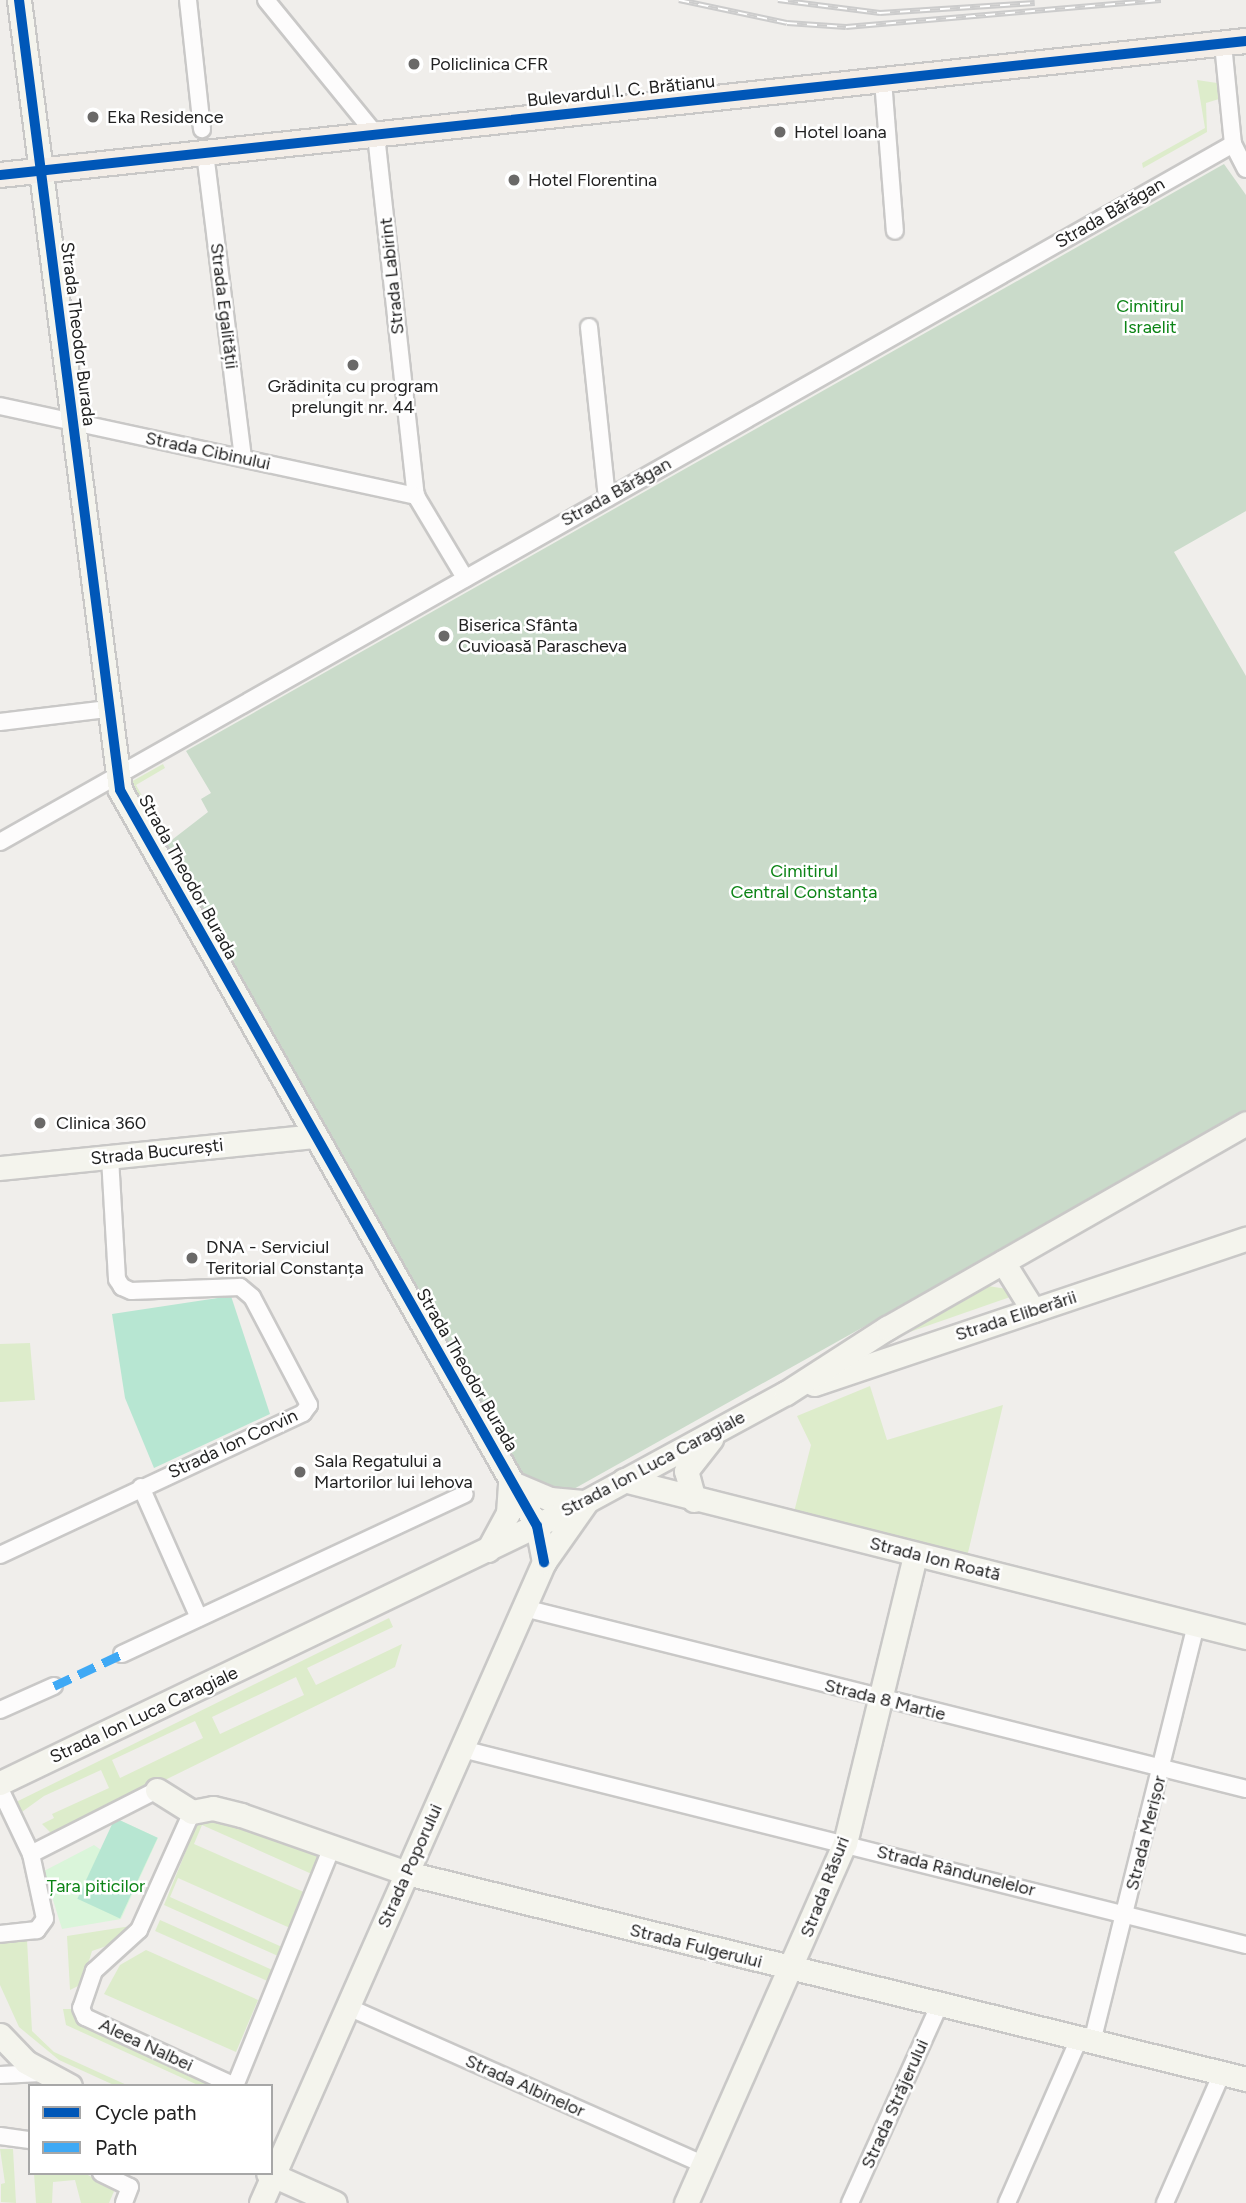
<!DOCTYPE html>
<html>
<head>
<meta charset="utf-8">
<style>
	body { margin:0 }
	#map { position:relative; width:1246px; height:2203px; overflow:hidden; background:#f0eeeb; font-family:Figtree,sans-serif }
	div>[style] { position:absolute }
	.grass>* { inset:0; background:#ddeccb; transform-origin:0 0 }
	.cemetery>* { inset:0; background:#cadbca }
	.park>* { inset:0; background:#daf5da }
	.pitch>* { inset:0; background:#b7e6d2; transform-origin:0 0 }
	.roads { filter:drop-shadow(2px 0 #c9c8c7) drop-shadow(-2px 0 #c9c8c7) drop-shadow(0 2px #c9c8c7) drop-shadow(0 -2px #c9c8c7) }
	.street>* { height:16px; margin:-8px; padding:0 8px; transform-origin:8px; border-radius:8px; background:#fdfcfc }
	.secondary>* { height:23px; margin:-11.5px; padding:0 11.5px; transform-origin:11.5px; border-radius:11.5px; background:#f4f4ed }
	.primary>* { height:24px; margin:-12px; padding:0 12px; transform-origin:12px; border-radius:12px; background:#f3ede7 }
	.rail>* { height:6px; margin-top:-3px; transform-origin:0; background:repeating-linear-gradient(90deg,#fff 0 10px,#ccc 0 20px); box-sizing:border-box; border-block:2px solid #ccc }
	.quiet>* { height:9px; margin-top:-4.5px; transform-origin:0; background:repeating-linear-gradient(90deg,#3fa9f5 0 18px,transparent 0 27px) }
	.cycleway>* { height:10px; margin:-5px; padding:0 5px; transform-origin:5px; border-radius:5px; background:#0057b8 }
	.dots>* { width:19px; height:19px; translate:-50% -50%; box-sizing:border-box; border:4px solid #fff; border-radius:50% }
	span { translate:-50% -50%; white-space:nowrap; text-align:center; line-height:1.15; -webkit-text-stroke:5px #fff; paint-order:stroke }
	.poi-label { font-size:18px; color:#222 }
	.left { translate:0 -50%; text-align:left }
	.street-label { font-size:18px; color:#222 }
	.park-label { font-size:18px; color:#0c8416 }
	.legend { position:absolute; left:28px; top:2084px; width:245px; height:91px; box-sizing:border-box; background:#fff; border:2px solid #a7a7a7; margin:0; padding:9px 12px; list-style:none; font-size:21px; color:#222 }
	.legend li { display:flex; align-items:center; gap:14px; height:35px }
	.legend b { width:35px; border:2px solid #a7a7a7 }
</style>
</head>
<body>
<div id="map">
	<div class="grass">
		<i style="clip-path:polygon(1197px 80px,1217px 83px,1219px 99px,1206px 103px,1207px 132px,1143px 168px,1142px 163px,1205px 128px)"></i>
		<i style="clip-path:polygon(163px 764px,165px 768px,136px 785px,151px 812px,147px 815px,129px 783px)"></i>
		<i style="clip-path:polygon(988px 1286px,1007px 1289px,1013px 1296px,901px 1335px)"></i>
		<i style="clip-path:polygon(30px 1343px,35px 1400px,0 1402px,0 1344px)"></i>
		<i style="clip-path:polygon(870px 1386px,887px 1440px,1003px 1405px,967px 1557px,793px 1516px,811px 1445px,797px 1416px)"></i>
		<i style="clip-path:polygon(evenodd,389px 1618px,393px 1627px,307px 1668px,316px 1685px,402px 1644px,395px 1667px,53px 1835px,42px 1824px,54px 1818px,52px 1814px,109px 1788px,101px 1770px,44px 1796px,19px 1814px,14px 1803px,389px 1618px,296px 1677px,304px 1695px,220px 1734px,212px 1717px,296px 1677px,389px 1618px,195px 1721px,203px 1738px,120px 1778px,112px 1760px,195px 1721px)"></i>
		<i style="clip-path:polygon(211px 1816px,323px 1856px,314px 1875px,202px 1825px,194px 1844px,306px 1893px,290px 1928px,178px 1878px,170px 1897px,282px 1947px,278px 1956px,164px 1905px,196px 1826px)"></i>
		<i style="left:160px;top:1920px;width:123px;height:12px;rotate:24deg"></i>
		<i style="clip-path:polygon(131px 1926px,118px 1942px,92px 1951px,82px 1984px,70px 1990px,67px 1936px)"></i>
		<i style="clip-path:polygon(27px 1940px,32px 2031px,54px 2052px,129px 2086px,116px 2086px,59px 2060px,19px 2027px,0 1985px,0 1942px)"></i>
		<i style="clip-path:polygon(146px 1950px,258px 2000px,236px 2052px,104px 1994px,120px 1965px)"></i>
		<i style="clip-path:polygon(63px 2009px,73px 2009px,83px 2023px,219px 2086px,200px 2086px,66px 2025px)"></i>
		<i style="clip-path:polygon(0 2149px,13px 2149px,16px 2203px,1px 2202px,1px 2184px,5px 2183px)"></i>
		<i style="clip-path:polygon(34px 2173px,84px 2173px,115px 2189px,109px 2203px,81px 2203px,75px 2180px,53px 2182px,52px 2203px,36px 2203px)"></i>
	</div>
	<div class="cemetery">
		<i style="clip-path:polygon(1224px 164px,1246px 195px,1246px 511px,1174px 552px,1246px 676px,1246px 1113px,563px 1495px,523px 1477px,164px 846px,208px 812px,201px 799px,211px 793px,186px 751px)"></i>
	</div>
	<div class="park">
		<i style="clip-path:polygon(115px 1818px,158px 1838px,121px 1919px,62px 1929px,44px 1871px,94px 1845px,101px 1850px)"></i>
	</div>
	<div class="pitch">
		<i style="clip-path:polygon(231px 1296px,270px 1414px,154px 1468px,125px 1398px,112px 1314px)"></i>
		<i style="left:115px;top:1818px;width:47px;height:89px;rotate:25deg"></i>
	</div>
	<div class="roads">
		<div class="street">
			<i style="left:188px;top:0;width:130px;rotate:83.8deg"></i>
			<i style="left:266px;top:0;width:174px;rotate:50.8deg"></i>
			<i style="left:376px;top:135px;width:363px;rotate:83.7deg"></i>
			<i style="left:416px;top:496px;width:96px;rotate:59.1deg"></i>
			<i style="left:1223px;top:44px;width:100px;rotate:84.3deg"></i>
			<i style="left:1233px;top:144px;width:28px;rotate:63deg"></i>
			<i style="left:883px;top:80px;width:151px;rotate:85.5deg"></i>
			<i style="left:205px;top:153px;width:307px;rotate:82.9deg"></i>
			<i style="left:589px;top:327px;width:172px;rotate:84deg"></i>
			<i style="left:0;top:406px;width:426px;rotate:12.2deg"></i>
			<i style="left:0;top:722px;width:109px;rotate:-6.9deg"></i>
			<i style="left:0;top:842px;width:1417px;rotate:-29.51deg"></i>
			<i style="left:141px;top:1487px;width:143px;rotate:66.1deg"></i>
			<i style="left:0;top:1555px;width:335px;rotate:-25.1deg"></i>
			<i style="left:303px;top:1413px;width:10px;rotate:-53deg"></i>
			<i style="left:309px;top:1405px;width:122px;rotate:-117.8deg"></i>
			<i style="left:252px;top:1297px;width:16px;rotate:-140deg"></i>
			<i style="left:240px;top:1287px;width:109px;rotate:177.9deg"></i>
			<i style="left:131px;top:1291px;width:10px;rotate:-156deg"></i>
			<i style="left:122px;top:1287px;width:9px;rotate:-122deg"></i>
			<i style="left:117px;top:1279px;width:122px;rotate:-93.3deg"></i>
			<i style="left:524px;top:1608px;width:744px;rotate:14.07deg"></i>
			<i style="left:122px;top:1654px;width:378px;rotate:-25deg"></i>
			<i style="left:0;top:1710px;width:59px;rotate:-24deg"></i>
			<i style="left:462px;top:1749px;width:808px;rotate:14.04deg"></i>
			<i style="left:0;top:1789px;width:72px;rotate:64.5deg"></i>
			<i style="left:31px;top:1854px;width:66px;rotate:77.8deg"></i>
			<i style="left:45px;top:1919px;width:14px;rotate:126deg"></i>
			<i style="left:37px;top:1930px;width:37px;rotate:174deg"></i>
			<i style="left:192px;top:1812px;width:129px;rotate:114.2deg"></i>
			<i style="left:139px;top:1930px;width:61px;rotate:137.7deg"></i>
			<i style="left:94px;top:1971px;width:39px;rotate:109deg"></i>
			<i style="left:81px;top:2008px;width:10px;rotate:66deg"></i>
			<i style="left:85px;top:2017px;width:165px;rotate:24.7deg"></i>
			<i style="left:31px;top:1854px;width:141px;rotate:-26.9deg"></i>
			<i style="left:348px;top:2007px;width:388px;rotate:23.9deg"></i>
			<i style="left:1092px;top:2042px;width:431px;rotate:-76deg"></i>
			<i style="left:0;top:2075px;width:42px;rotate:-2.7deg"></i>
			<i style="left:235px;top:2086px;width:258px;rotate:-67.9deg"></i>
			<i style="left:0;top:2136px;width:30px;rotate:8deg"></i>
			<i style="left:101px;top:2173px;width:32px;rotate:26deg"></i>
			<i style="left:130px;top:2187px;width:17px;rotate:111deg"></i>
			<i style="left:850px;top:2203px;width:218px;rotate:-65.7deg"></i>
			<i style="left:1007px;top:2203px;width:179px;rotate:-66.3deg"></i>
			<i style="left:1165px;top:2203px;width:142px;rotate:-66.3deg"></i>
		</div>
		<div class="secondary">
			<i style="left:19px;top:0;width:796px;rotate:82.71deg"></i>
			<i style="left:120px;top:790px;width:846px;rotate:60.47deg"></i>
			<i style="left:537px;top:1526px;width:37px;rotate:79deg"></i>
			<i style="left:0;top:1168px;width:316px;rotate:-5.8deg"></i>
			<i style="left:1003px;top:1262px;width:57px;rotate:58deg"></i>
			<i style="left:814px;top:1384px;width:456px;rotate:-18.6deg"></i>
			<i style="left:624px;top:1480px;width:642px;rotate:14.17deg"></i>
			<i style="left:510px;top:1482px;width:43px;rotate:23deg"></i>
			<i style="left:550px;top:1499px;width:33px;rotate:5deg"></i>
			<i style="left:694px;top:1500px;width:30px;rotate:-105deg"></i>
			<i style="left:686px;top:1471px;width:41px;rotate:-52deg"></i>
			<i style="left:488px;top:1550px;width:42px;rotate:-61.6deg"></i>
			<i style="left:508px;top:1513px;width:31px;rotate:-86deg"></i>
			<i style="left:0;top:1783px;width:649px;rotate:-25.66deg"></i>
			<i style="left:585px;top:1502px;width:229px;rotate:-28.5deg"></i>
			<i style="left:786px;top:1393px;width:120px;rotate:-32.8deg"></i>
			<i style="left:887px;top:1328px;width:413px;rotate:-29.7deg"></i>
			<i style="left:157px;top:1790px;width:41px;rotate:32.2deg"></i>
			<i style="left:192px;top:1812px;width:21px;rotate:-11deg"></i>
			<i style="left:213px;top:1808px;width:29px;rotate:14deg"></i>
			<i style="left:241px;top:1815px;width:176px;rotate:19.3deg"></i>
			<i style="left:407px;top:1873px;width:864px;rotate:13.79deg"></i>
			<i style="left:0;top:2035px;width:37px;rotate:46deg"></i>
			<i style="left:26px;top:2062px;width:50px;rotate:28.6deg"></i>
			<i style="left:268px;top:2173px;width:73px;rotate:24.1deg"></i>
			<i style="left:261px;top:2203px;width:701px;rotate:-66.18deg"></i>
			<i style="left:544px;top:1562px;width:70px;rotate:-54.9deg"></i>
			<i style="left:686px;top:2203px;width:394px;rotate:-66.2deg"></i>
			<i style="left:845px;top:1843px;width:296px;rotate:-76.3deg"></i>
		</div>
		<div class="primary">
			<i style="left:0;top:175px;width:1253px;rotate:-6.14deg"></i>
		</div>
	</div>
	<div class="rail">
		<i style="left:679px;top:0;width:110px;rotate:12deg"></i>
		<i style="left:787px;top:23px;width:59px;rotate:3.9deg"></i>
		<i style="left:846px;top:27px;width:316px;rotate:-4.9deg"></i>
		<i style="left:778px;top:0;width:103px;rotate:7.3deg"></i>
		<i style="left:880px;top:13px;width:155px;rotate:-3.7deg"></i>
	</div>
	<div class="quiet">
		<i style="left:54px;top:1686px;width:75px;rotate:-25.2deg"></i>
	</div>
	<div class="cycleway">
		<i style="left:19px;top:0;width:796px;rotate:82.71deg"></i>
		<i style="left:120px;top:790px;width:846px;rotate:60.47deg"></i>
		<i style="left:537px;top:1526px;width:37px;rotate:79deg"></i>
		<i style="left:0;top:175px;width:1253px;rotate:-6.14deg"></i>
	</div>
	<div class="dots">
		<i style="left:414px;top:64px;background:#6a6968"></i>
		<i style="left:93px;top:117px;background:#6a6968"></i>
		<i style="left:780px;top:132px;background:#6a6968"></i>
		<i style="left:514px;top:180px;background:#6a6968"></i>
		<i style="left:353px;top:365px;background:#6a6968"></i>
		<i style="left:444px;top:636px;background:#6a6968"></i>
		<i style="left:40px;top:1123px;background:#6a6968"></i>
		<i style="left:192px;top:1258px;background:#6a6968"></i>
		<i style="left:300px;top:1472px;background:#6a6968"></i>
	</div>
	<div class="poi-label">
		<span class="left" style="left:430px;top:64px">Policlinica CFR</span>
		<span class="left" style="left:107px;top:117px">Eka Residence</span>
		<span class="left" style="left:794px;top:132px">Hotel Ioana</span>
		<span class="left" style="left:528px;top:180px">Hotel Florentina</span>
		<span style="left:353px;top:397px">Grădinița cu program<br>prelungit nr. 44</span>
		<span class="left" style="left:458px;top:636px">Biserica Sfânta<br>Cuvioasă Parascheva</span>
		<span class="left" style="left:56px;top:1123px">Clinica 360</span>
		<span class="left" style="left:206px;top:1258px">DNA - Serviciul<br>Teritorial Constanța</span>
		<span class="left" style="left:314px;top:1472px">Sala Regatului a<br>Martorilor lui Iehova</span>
	</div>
	<div class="street-label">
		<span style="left:621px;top:91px;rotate:-6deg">Bulevardul I. C. Brătianu</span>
		<span style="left:1110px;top:213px;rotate:-30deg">Strada Bărăgan</span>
		<span style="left:392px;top:276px;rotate:-96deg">Strada Labirint</span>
		<span style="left:224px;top:306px;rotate:83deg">Strada Egalității</span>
		<span style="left:78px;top:334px;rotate:83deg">Strada Theodor Burada</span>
		<span style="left:208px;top:451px;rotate:12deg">Strada Cibinului</span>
		<span style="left:616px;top:492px;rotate:-29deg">Strada Bărăgan</span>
		<span style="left:188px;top:877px;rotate:61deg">Strada Theodor Burada</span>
		<span style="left:157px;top:1152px;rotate:-6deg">Strada București</span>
		<span style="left:1016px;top:1316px;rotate:-18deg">Strada Eliberării</span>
		<span style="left:467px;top:1370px;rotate:60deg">Strada Theodor Burada</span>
		<span style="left:233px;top:1444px;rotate:-25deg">Strada Ion Corvin</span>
		<span style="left:653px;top:1464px;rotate:-28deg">Strada Ion Luca Caragiale</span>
		<span style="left:935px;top:1559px;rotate:14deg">Strada Ion Roată</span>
		<span style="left:885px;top:1700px;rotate:14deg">Strada 8 Martie</span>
		<span style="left:144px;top:1715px;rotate:-25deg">Strada Ion Luca Caragiale</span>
		<span style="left:1146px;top:1833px;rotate:-76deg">Strada Merișor</span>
		<span style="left:410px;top:1866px;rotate:-66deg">Strada Poporului</span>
		<span style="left:956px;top:1871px;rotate:14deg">Strada Rândunelelor</span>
		<span style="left:825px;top:1887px;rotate:-69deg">Strada Răsuri</span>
		<span style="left:696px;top:1946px;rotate:14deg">Strada Fulgerului</span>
		<span style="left:146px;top:2045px;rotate:25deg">Aleea Nalbei</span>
		<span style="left:525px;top:2086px;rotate:24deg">Strada Albinelor</span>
		<span style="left:895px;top:2104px;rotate:-66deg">Strada Străjerului</span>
	</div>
	<div class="park-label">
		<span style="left:1150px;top:317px">Cimitirul<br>Israelit</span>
		<span style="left:804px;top:882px">Cimitirul<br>Central Constanța</span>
		<span style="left:96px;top:1886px">Țara piticilor</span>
	</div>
	<ul class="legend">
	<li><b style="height:9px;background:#0057b8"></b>Cycle path</li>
	<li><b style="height:9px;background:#3fa9f5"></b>Path</li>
	</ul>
</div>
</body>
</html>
